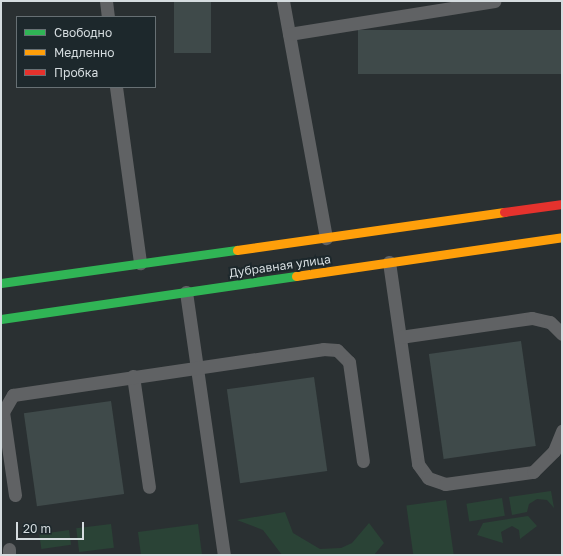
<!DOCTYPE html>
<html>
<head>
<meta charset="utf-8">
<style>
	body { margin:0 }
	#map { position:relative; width:563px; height:556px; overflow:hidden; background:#2a3032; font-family:"Golos Text",sans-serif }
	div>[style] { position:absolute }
	.green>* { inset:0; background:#2a4336; transform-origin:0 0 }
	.building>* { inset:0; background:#3f4a4a; transform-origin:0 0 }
	.lane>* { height:13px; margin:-6.5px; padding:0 6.5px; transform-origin:6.5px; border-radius:6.5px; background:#606264 }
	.fast>* { height:9px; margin:-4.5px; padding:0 4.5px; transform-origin:4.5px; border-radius:4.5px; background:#30b455 }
	.slow>* { height:9px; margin:-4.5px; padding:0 4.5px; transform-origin:4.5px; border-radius:4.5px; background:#ff9f0a }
	.jam>* { height:9px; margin:-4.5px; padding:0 4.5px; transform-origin:4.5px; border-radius:4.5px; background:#e5322d }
	span { translate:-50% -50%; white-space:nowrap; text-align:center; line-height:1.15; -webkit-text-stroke:4px #1d282c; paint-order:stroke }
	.street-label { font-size:12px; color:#d5dcdf }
	.frame { position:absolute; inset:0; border:2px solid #d5dcdf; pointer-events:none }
	.legend { position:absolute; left:16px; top:16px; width:140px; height:72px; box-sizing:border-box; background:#1d282c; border:1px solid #677074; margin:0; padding:5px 7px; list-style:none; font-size:12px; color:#d5dcdf }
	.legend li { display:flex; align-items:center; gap:8px; height:20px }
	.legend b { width:20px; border:1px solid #677074 }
	.scale { position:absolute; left:16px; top:522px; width:68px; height:18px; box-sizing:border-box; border:2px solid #d5dcdf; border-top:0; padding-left:5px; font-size:12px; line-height:14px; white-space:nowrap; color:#d5dcdf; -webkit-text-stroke:3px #1d282c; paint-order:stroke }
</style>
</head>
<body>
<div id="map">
	<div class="green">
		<i style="clip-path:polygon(551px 491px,554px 508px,547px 500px,537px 499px,529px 504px,527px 512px,512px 515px,509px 497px)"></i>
		<i style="left:502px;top:498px;width:18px;height:36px;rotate:81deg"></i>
		<i style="left:446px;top:500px;width:56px;height:40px;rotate:82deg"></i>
		<i style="clip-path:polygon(285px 512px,293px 533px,320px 549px,341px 548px,352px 543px,369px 523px,384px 543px,374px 555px,282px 555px,263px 530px,237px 520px)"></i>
		<i style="clip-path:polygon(528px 516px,537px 526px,520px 539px,519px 530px,512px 526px,501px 532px,503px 543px,477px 535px,483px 523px)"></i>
		<i style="left:111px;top:524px;width:24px;height:35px;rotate:83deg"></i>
		<i style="clip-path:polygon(198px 524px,202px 555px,141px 555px,138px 532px)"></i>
		<i style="left:69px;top:530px;width:15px;height:30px;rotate:82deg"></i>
	</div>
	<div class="building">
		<i style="left:174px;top:1px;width:37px;height:52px"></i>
		<i style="left:562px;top:30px;width:44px;height:204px;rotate:90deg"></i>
		<i style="left:521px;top:341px;width:106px;height:93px;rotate:82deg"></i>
		<i style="left:314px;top:377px;width:95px;height:88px;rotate:82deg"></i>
		<i style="left:111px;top:401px;width:94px;height:88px;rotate:82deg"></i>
	</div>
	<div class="lane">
		<i style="left:106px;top:1px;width:16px;rotate:83deg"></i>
		<i style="left:283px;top:1px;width:241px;rotate:79.7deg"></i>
		<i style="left:289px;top:34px;width:208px;rotate:-9.1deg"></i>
		<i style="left:116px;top:87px;width:178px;rotate:82.2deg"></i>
		<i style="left:389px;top:262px;width:204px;rotate:81.8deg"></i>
		<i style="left:418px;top:464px;width:17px;rotate:54deg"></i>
		<i style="left:428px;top:478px;width:18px;rotate:19deg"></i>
		<i style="left:445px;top:484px;width:89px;rotate:-7.8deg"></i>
		<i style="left:533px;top:472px;width:30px;rotate:-45deg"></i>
		<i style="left:554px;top:451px;width:22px;rotate:-68deg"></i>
		<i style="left:186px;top:292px;width:266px;rotate:81.8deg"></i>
		<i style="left:400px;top:337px;width:133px;rotate:-8.2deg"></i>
		<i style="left:532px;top:318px;width:18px;rotate:13deg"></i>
		<i style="left:550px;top:322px;width:17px;rotate:45deg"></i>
		<i style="left:133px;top:376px;width:112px;rotate:81.8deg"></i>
		<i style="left:15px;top:495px;width:84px;rotate:-98.2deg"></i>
		<i style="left:3px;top:412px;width:20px;rotate:-60deg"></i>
		<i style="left:13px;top:395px;width:313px;rotate:-8.4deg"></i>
		<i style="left:323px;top:349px;width:14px;rotate:4deg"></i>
		<i style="left:337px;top:350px;width:17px;rotate:45deg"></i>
		<i style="left:349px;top:362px;width:100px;rotate:82deg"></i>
		<i style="left:9px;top:549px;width:6px;rotate:90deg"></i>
	</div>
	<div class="fast">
		<i style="left:1px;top:283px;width:238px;rotate:-8deg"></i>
		<i style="left:1px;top:319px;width:298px;rotate:-8.3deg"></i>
	</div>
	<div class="slow">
		<i style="left:237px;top:250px;width:270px;rotate:-8.1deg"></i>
		<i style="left:296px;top:276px;width:269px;rotate:-8.3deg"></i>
	</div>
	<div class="jam">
		<i style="left:504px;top:212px;width:59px;rotate:-7.9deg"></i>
	</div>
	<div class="street-label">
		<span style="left:280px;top:266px;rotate:-8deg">Дубравная улица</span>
	</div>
	<div class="frame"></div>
	<ul class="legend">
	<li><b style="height:5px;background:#30b455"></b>Свободно</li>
	<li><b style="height:5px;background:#ff9f0a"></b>Медленно</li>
	<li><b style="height:5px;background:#e5322d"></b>Пробка</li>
	</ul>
	<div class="scale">20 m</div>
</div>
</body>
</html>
